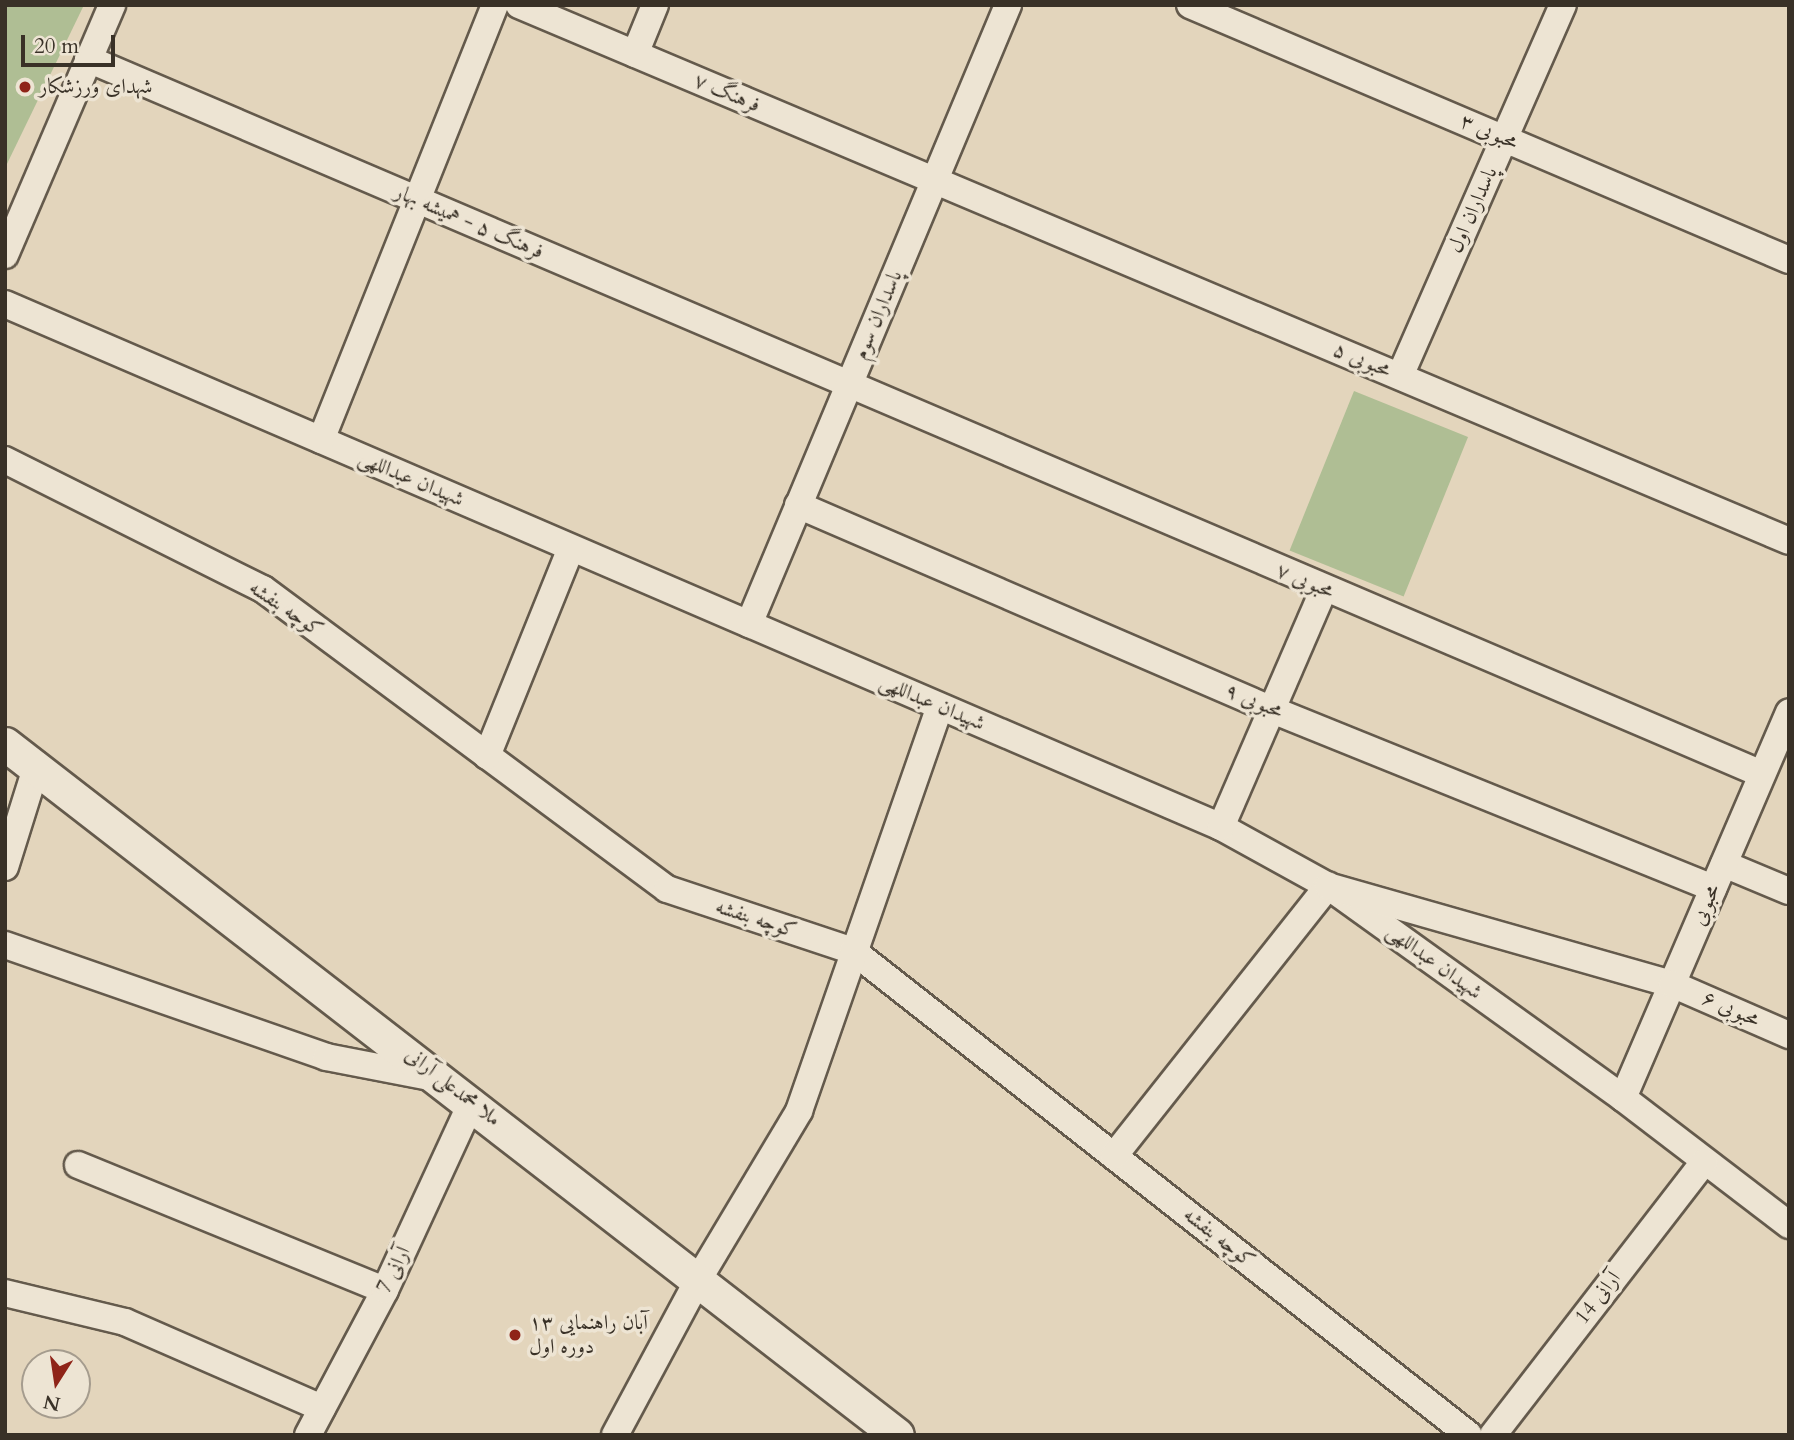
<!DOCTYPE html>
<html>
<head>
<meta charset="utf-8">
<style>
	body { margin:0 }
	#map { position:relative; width:1794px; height:1440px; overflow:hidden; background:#e3d5bc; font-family:Cardo,Amiri,serif }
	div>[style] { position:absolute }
	.green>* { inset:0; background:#afbe94; transform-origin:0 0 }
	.roads { filter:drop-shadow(2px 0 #645a4c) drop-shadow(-2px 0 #645a4c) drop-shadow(0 2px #645a4c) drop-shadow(0 -2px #645a4c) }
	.minor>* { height:26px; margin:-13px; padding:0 13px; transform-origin:13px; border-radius:13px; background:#ede4d3 }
	.tertiary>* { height:33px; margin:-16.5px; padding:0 16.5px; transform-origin:16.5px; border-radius:16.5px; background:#ede4d3 }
	.dots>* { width:19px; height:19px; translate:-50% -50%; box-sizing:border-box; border:4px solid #ede4d3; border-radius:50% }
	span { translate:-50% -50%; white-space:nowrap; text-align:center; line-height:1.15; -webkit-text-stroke:7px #ede4d3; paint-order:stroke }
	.poi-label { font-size:21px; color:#393127 }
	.left { translate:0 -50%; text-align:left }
	.street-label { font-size:21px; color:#393127 }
	.frame { position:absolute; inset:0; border:7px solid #393127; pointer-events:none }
	.north { position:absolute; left:21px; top:1349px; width:70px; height:70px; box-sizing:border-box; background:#ede4d3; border:2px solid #a59c8e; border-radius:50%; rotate:192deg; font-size:19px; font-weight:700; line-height:28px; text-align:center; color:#393127 }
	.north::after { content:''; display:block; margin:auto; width:24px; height:32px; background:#8f2418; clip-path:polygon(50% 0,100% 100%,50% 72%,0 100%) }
	.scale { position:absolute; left:21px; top:35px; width:94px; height:32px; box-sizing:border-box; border:4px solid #393127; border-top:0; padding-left:9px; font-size:21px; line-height:24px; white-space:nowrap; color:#393127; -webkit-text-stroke:5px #ede4d3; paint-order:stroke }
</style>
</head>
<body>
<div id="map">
	<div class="green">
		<i style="clip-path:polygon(5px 5px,84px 5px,5px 168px)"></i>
		<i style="left:1354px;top:391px;width:123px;height:172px;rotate:22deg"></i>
	</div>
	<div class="roads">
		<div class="minor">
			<i style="left:519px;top:5px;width:1378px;rotate:22.88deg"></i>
			<i style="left:1190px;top:5px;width:651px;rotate:23.06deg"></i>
			<i style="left:635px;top:54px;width:53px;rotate:-67.8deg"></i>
			<i style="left:88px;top:59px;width:1820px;rotate:23.13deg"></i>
			<i style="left:5px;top:255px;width:272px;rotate:-66.8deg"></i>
			<i style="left:5px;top:304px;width:1324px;rotate:23.27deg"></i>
			<i style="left:1221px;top:827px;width:122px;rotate:28.9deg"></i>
			<i style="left:1328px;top:886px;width:363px;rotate:35.7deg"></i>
			<i style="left:1623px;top:1098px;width:209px;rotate:37.4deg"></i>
			<i style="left:1400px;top:376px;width:405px;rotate:-66.3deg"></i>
			<i style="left:321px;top:440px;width:469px;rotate:-68.2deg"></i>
			<i style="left:5px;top:460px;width:288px;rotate:26.6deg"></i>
			<i style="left:263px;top:589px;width:503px;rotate:36.6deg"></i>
			<i style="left:667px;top:889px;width:196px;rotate:18.4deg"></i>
			<i style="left:853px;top:951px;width:783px;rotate:38.16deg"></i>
			<i style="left:798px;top:505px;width:514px;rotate:23.37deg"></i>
			<i style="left:1270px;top:709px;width:478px;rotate:22deg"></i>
			<i style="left:749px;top:624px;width:671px;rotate:-67.29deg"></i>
			<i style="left:487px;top:756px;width:224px;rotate:-68deg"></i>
			<i style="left:1221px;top:827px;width:259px;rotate:-66.6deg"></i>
			<i style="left:1724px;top:864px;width:70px;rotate:22.6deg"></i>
			<i style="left:5px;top:867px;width:107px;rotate:-72.6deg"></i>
			<i style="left:5px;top:945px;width:340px;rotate:19.2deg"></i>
			<i style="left:326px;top:1057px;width:111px;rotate:10.9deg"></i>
			<i style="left:1623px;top:1098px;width:420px;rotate:-66.7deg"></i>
			<i style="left:1114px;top:1156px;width:345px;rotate:-51.6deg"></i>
			<i style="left:1328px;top:886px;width:358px;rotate:15.9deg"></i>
			<i style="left:1672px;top:984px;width:128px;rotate:23.6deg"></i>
			<i style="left:78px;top:1165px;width:331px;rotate:22.2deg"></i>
			<i style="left:5px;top:1293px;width:123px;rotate:13.6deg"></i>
			<i style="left:125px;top:1322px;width:215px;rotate:23.6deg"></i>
			<i style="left:308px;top:1435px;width:164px;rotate:-62deg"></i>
			<i style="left:385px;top:1290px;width:207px;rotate:-65.2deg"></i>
			<i style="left:615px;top:1435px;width:176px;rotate:-61.8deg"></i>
			<i style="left:698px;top:1280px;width:197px;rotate:-59.1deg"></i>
			<i style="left:799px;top:1111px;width:428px;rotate:-70.8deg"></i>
			<i style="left:1493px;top:1435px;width:345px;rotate:-52.3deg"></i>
		</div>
		<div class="tertiary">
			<i style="left:5px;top:744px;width:1128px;rotate:37.76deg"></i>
		</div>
	</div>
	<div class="dots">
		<i style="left:25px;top:87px;background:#8f2418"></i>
		<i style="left:515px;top:1335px;background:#8f2418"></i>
	</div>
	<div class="poi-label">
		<span class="left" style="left:39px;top:87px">شهدای ورزشکار</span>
		<span class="left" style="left:529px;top:1335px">۱۳ آبان راهنمایی<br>دوره اول</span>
	</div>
	<div class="street-label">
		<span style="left:727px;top:93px;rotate:23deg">فرهنگ ۷</span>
		<span style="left:1489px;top:132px;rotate:23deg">محبوبی ۳</span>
		<span style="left:1473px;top:210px;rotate:-66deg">پاسداران اول</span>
		<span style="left:469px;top:222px;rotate:23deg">فرهنگ ۵ - همیشه بهار</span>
		<span style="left:878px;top:315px;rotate:-67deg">پاسداران سوم</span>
		<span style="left:1362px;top:360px;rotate:23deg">محبوبی ۵</span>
		<span style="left:411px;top:479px;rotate:23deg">شهیدان عبداللهی</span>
		<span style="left:1305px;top:581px;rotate:23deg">محبوبی ۷</span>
		<span style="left:286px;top:609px;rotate:34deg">کوچه بنفشه</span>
		<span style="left:1254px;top:701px;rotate:23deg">محبوبی ۹</span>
		<span style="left:932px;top:703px;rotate:23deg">شهیدان عبداللهی</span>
		<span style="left:1706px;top:905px;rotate:-67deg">محبوبی</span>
		<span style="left:756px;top:919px;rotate:18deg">کوچه بنفشه</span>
		<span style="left:1434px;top:962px;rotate:36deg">شهیدان عبداللهی</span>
		<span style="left:1731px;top:1009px;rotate:24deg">محبوبی ۶</span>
		<span style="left:453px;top:1087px;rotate:38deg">ملا محمدعلی آرانی</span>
		<span style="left:1219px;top:1238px;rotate:38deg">کوچه بنفشه</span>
		<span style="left:394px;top:1270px;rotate:-64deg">آرانی 7</span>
		<span style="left:1598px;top:1298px;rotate:-52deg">آرانی 14</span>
	</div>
	<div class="frame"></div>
	<div class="north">N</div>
	<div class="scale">20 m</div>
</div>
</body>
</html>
